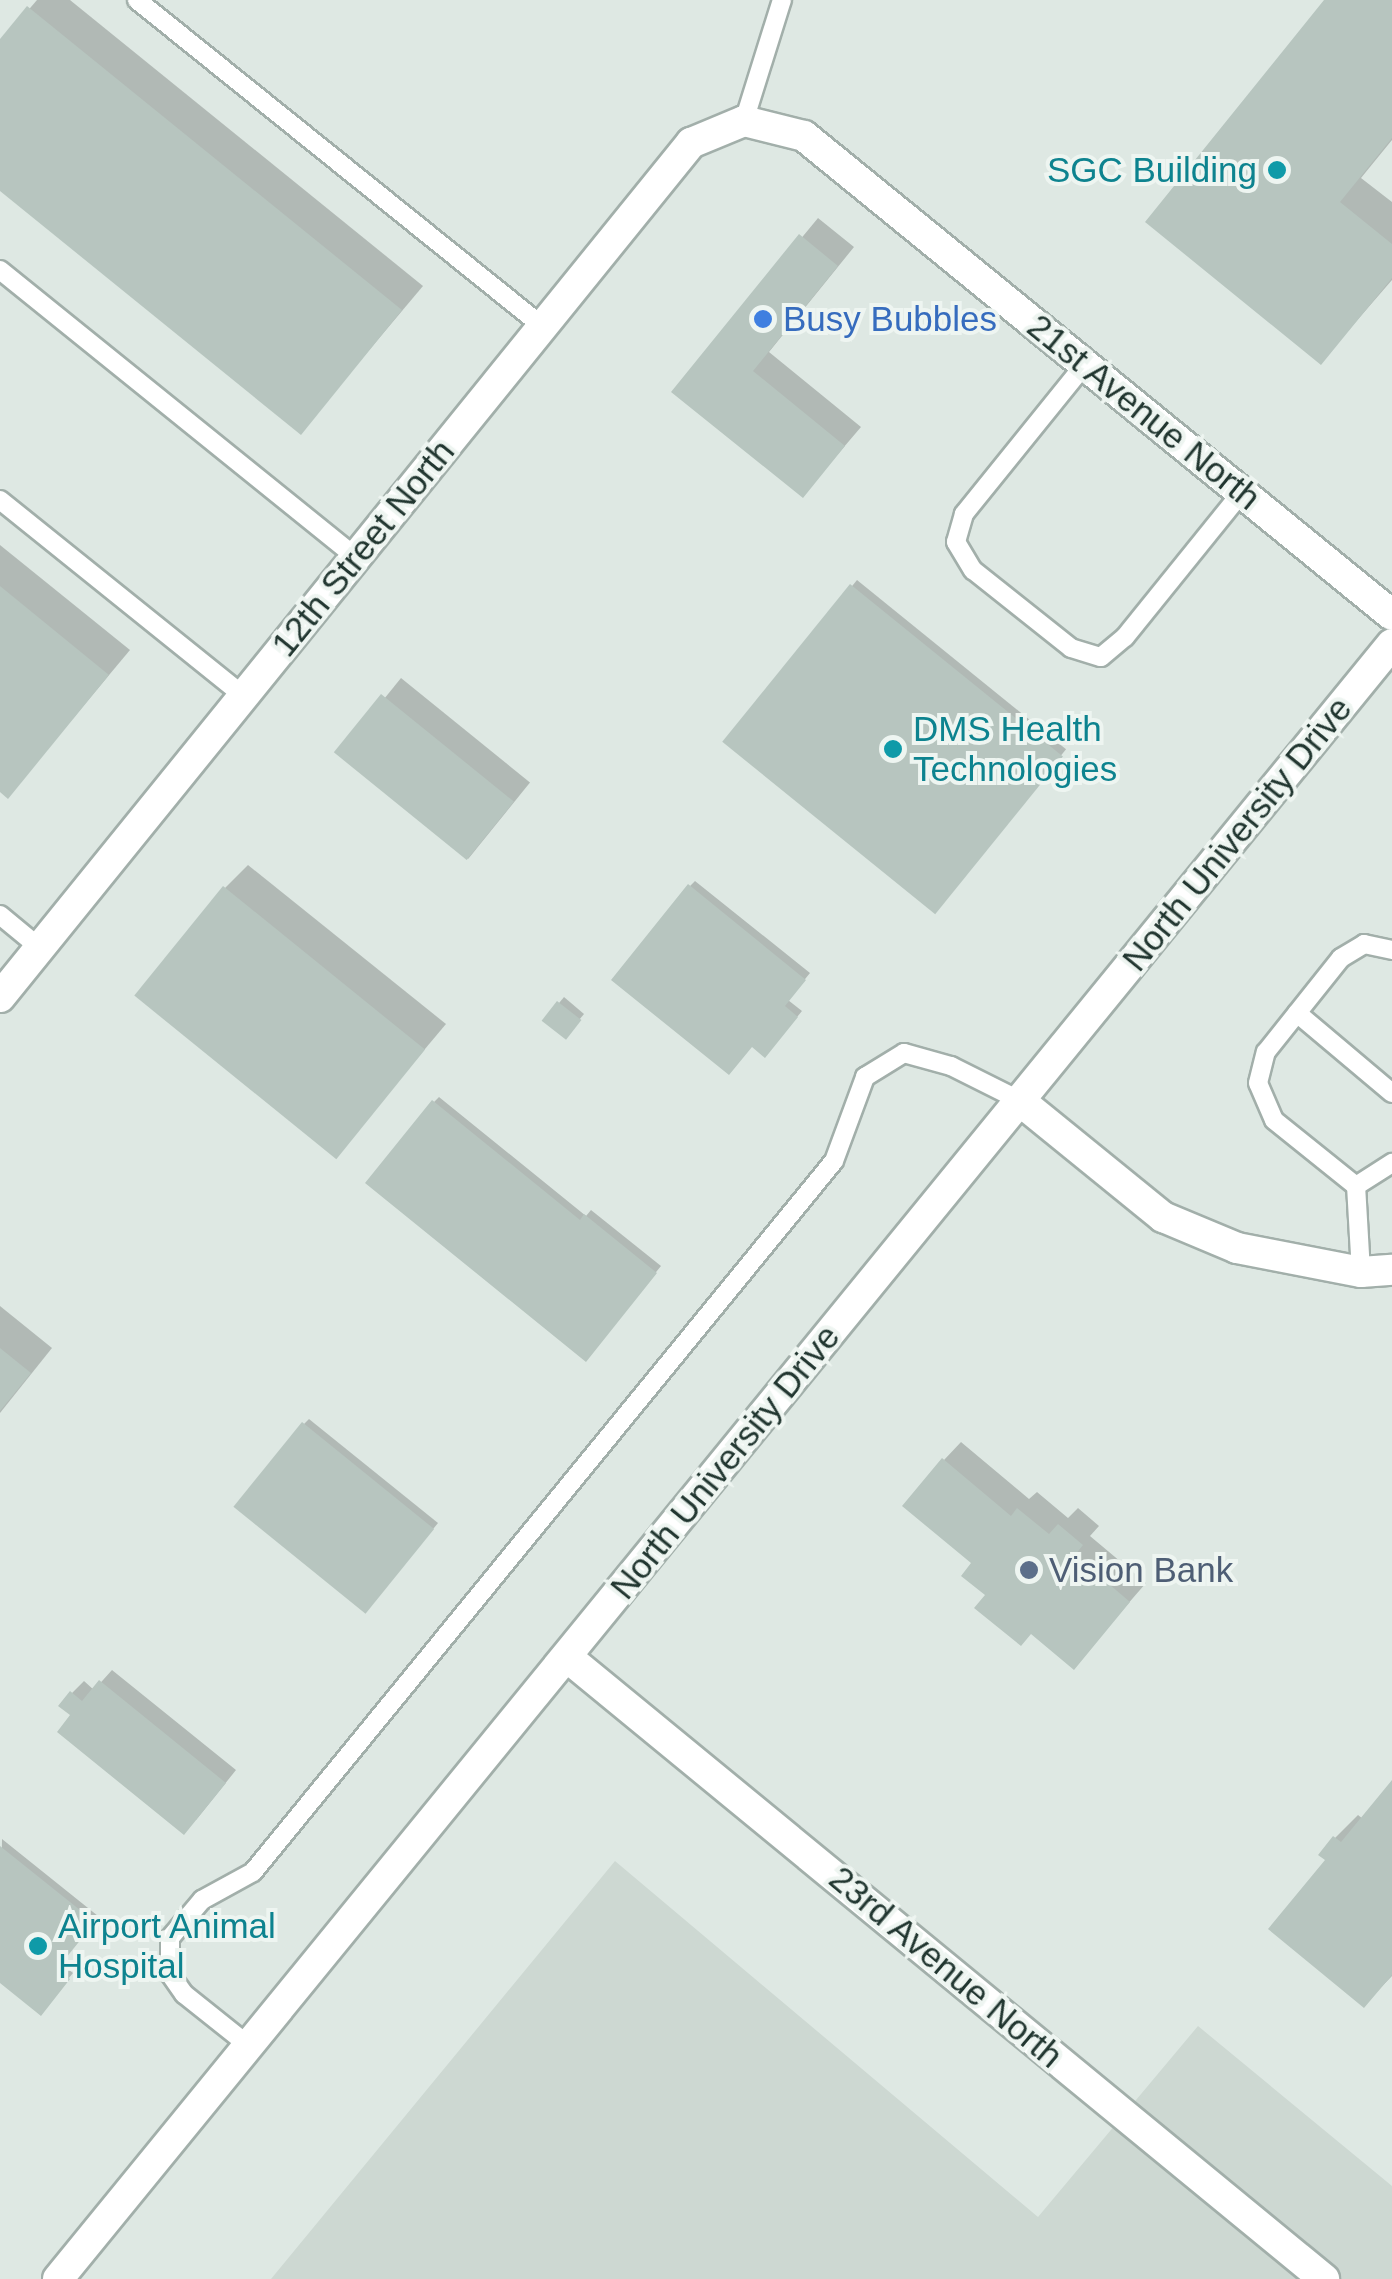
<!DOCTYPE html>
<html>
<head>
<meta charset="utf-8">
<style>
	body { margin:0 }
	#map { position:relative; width:1392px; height:2279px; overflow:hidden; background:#dee8e3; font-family:Helvetica,sans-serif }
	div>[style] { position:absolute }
	.built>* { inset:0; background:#cdd8d2 }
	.shadow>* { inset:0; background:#0003; transform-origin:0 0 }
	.building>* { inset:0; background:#b7c5bf; transform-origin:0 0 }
	.roads { filter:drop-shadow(2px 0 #a2afaa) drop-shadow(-2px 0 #a2afaa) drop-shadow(0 2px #a2afaa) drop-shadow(0 -2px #a2afaa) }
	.service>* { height:18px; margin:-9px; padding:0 9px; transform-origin:9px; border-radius:9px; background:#fff }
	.minor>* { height:30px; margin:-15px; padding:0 15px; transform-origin:15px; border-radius:15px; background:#fff }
	.secondary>* { height:30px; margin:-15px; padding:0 15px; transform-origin:15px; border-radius:15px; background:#fff }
	.dots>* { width:28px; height:28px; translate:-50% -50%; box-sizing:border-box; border:5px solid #eef5f1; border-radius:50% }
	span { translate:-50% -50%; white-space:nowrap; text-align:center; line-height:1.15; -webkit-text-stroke:8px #eef5f1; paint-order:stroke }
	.culture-label { font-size:35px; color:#0d838f }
	.right { translate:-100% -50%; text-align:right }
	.left { translate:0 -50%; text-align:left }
	.shop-label { font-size:35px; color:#366cbe }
	.street-label { font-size:35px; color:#213630 }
	.service-label { font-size:35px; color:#4e5e75 }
</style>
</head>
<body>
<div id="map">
	<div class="built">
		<i style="clip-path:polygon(615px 1861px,1038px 2217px,1198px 2026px,1392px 2186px,1392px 2279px,271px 2279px)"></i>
	</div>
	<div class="shadow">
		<i style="clip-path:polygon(37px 0,70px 0,423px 286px,301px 431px,0 187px,0 43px)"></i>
		<i style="clip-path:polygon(1327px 0,1392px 0,1392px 140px,1361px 178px,1392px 202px,1392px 280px,1321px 362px)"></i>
		<i style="clip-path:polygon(818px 218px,854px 247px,769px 352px,861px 427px,803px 495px,675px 391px)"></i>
		<i style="clip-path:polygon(0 545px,130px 650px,8px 796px,0 789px)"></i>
		<i style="left:857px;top:580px;width:269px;height:208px;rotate:39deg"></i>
		<i style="left:401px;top:678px;width:166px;height:98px;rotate:39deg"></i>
		<i style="clip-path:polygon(248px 865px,446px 1024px,335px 1156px,225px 888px)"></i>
		<i style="clip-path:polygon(695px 881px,810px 973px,788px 1000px,802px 1011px,770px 1050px,690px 886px)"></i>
		<i style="clip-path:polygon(564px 997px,584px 1014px,570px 1031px,545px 1020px)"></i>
		<i style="clip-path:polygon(439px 1097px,586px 1216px,591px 1210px,661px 1266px,590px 1353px,434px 1102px)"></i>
		<i style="clip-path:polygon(0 1306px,52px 1348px,0 1413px)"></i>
		<i style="clip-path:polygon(309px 1419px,438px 1523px,370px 1606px,304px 1424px)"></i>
		<i style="clip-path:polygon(961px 1442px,1029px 1499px,1037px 1492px,1068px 1518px,1078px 1508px,1099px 1526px,1090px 1536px,1146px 1583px,1074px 1666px,988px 1595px,944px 1460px)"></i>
		<i style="clip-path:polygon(112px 1670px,236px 1770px,196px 1820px,74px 1715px,72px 1693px,84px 1681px,94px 1690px)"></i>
		<i style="clip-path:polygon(1392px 1784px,1392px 1976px,1364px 2005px,1329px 1860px,1335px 1838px,1358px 1815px,1363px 1819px)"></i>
		<i style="clip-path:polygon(2px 1839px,98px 1916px,60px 1963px,73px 1973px,45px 2007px,0 1980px)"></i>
	</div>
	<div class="building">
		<i style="clip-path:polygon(1324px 0,1392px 0,1392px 138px,1340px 202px,1392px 244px,1392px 278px,1321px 365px,1145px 222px)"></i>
		<i style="clip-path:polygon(27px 6px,402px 310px,301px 435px,0 191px,0 39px)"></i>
		<i style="clip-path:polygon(799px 234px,838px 266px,753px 371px,845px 446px,803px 498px,671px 392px)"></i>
		<i style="left:850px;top:584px;width:274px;height:203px;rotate:39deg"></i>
		<i style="clip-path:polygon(0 586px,109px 675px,8px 799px,0 792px)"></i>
		<i style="left:381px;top:694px;width:171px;height:75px;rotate:39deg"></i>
		<i style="clip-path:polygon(688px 884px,806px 980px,785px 1006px,798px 1017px,765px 1058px,752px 1047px,729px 1075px,611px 980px)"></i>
		<i style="left:223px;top:886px;width:260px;height:141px;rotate:39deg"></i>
		<i style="left:557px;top:1001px;width:31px;height:25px;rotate:38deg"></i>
		<i style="clip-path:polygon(432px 1100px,580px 1220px,584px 1214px,657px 1273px,586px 1362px,365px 1183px)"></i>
		<i style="clip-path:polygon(0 1348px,31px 1373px,0 1411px)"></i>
		<i style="left:302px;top:1422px;width:170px;height:109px;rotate:39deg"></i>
		<i style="clip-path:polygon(942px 1458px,1011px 1516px,1017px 1508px,1049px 1534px,1058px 1524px,1083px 1545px,1075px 1555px,1130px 1602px,1074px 1670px,1031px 1634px,1021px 1646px,974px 1608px,985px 1595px,961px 1576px,971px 1563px,902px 1506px)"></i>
		<i style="clip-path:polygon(99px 1680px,226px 1783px,184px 1835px,57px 1732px,70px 1715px,58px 1706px,70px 1691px,82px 1701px)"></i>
		<i style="clip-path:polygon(1392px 1780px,1392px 1975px,1364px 2008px,1268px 1929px,1325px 1860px,1318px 1855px,1333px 1836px,1341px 1842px)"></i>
		<i style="clip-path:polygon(0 1846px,95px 1922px,57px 1969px,70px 1979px,41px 2016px,0 1983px)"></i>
	</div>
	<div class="roads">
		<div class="service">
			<i style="left:137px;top:0;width:520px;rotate:38.83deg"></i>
			<i style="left:744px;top:121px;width:127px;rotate:-72.6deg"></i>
			<i style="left:0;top:270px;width:457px;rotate:38.9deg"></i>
			<i style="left:1085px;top:364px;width:193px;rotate:128.9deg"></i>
			<i style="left:964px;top:514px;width:29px;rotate:106deg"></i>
			<i style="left:956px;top:542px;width:33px;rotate:59deg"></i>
			<i style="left:973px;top:570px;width:125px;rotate:38.5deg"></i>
			<i style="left:1071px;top:648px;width:31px;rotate:17deg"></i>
			<i style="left:1101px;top:657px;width:31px;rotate:-40deg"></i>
			<i style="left:1125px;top:637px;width:186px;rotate:-51.1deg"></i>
			<i style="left:0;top:500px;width:313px;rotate:38.8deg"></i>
			<i style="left:0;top:915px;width:52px;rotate:39.5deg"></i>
			<i style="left:1297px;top:1013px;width:124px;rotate:40.1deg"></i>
			<i style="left:1356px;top:1186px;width:43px;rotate:-32.6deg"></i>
			<i style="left:1361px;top:1272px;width:86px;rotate:-93.3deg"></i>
			<i style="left:1356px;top:1186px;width:105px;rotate:-141.2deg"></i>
			<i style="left:1274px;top:1120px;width:40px;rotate:-113.4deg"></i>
			<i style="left:1258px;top:1083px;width:32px;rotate:-76deg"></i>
			<i style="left:1266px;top:1052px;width:120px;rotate:-51.4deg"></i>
			<i style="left:1341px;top:958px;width:27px;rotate:-31deg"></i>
			<i style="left:1364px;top:944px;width:29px;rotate:12deg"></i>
			<i style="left:248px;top:2045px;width:82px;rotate:-141.4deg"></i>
			<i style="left:184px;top:1994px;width:24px;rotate:-125deg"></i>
			<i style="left:170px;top:1974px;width:36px;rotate:-90deg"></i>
			<i style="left:170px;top:1938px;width:50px;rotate:-49.9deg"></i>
			<i style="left:202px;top:1900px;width:58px;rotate:-28.8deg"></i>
			<i style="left:253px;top:1872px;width:918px;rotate:-50.75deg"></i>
			<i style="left:834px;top:1161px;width:90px;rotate:-69.7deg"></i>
			<i style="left:865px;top:1077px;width:46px;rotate:-31.6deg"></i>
			<i style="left:904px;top:1053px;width:49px;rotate:15.5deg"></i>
			<i style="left:951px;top:1066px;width:76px;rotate:26.6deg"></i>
		</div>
		<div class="minor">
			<i style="left:0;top:997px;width:1099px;rotate:-51.02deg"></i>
			<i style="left:691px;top:143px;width:57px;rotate:-22.5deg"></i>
			<i style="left:744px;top:121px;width:62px;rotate:14deg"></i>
			<i style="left:804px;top:136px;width:758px;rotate:39.17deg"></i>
			<i style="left:1019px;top:1100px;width:186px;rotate:39.1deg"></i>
			<i style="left:1163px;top:1217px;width:80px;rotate:22.7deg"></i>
			<i style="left:1237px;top:1248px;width:126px;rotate:11deg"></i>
			<i style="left:1361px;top:1272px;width:31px;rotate:-4deg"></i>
			<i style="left:567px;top:1657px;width:980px;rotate:39.41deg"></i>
		</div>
		<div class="secondary">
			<i style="left:58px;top:2279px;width:2110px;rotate:-50.79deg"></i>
		</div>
	</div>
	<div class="dots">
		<i style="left:1277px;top:170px;background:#0f9aa8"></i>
		<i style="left:763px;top:319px;background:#3f7fe0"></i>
		<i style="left:893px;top:749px;background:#0f9aa8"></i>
		<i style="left:1029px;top:1570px;background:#5c6f8a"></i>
		<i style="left:38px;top:1946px;background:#0f9aa8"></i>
	</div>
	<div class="culture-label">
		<span class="right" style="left:1257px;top:170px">SGC Building</span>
		<span class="left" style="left:913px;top:749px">DMS Health<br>Technologies</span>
		<span class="left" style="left:58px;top:1946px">Airport Animal<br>Hospital</span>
	</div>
	<div class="shop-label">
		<span class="left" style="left:783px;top:319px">Busy Bubbles</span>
	</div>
	<div class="street-label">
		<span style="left:1144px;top:412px;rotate:39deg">21st Avenue North</span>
		<span style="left:363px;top:548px;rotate:-51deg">12th Street North</span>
		<span style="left:1237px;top:834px;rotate:-51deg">North University Drive</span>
		<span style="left:725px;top:1462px;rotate:-51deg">North University Drive</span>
		<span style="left:946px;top:1967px;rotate:40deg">23rd Avenue North</span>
	</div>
	<div class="service-label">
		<span class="left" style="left:1049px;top:1570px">Vision Bank</span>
	</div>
</div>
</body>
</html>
